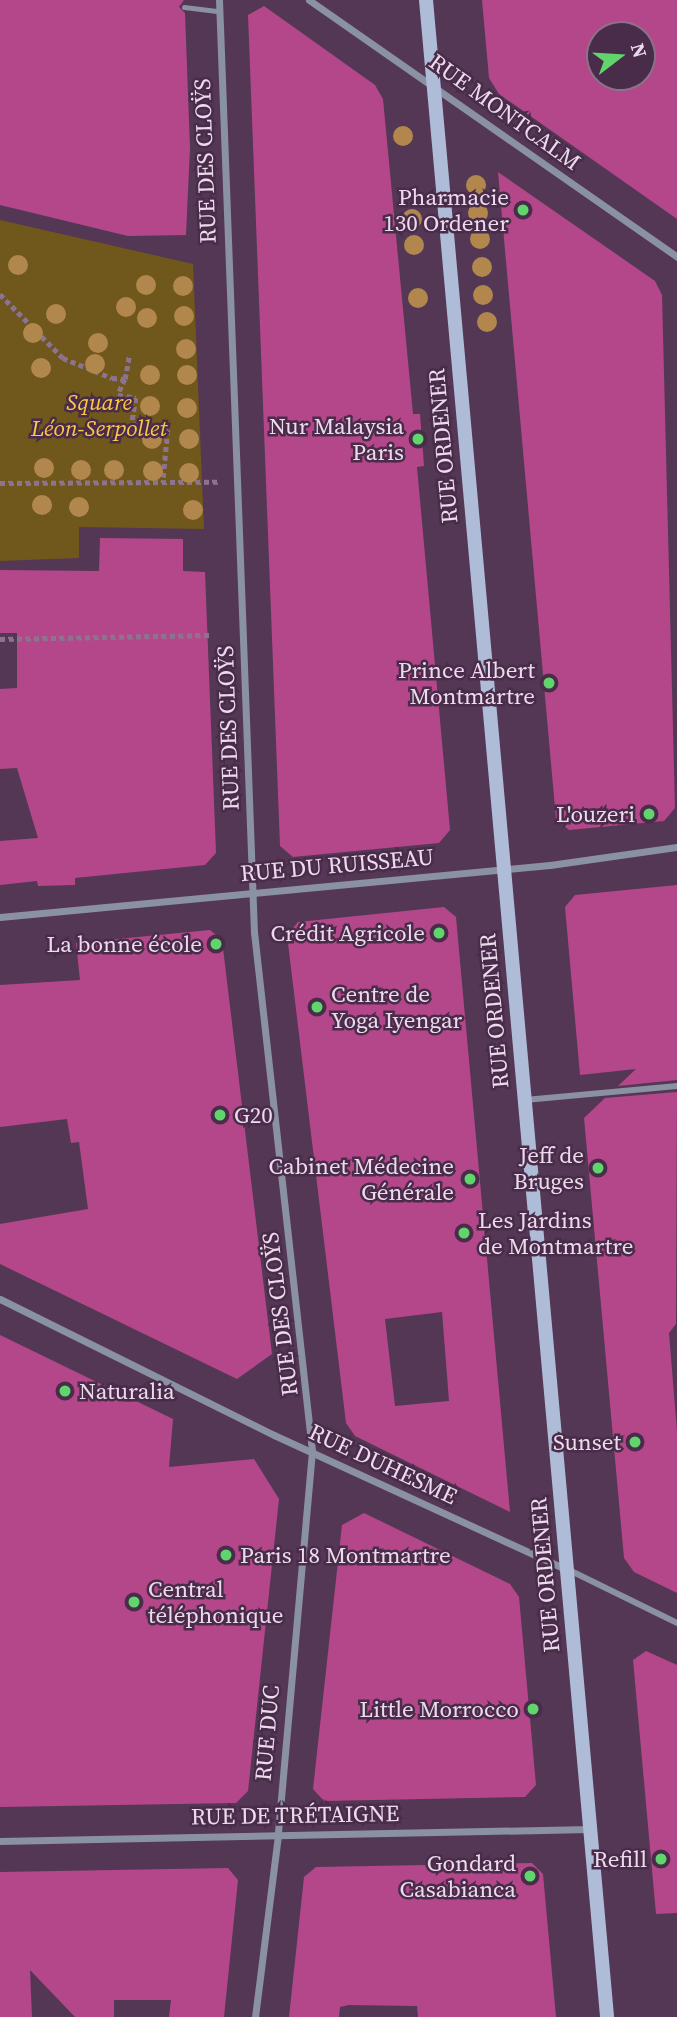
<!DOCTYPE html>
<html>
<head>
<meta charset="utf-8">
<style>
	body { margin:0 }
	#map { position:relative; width:677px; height:2017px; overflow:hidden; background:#543755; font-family:"Source Serif 4",serif }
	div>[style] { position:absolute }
	.green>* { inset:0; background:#70571b }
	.building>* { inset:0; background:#b4478a }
	.path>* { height:4.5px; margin-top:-2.25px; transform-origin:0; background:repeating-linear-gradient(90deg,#8d748e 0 5px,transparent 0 8.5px) }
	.service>* { height:5px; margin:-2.5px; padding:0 2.5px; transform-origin:2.5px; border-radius:2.5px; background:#8991a3 }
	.pedestrian>* { height:6px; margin:-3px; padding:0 3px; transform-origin:3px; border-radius:3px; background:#8991a3 }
	.minor>* { height:7px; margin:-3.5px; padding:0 3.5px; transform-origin:3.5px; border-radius:3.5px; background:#8991a3 }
	.secondary>* { height:14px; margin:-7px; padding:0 7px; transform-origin:7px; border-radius:7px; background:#afbcd8 }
	.trees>* { width:20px; height:20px; margin:-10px; border-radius:50%; background:#b1874d }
	.dots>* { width:19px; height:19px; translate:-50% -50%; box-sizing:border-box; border:4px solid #492c4a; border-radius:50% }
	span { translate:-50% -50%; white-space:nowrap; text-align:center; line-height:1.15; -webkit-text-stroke:5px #492c4a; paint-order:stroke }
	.street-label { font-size:23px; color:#eddbed }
	.poi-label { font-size:23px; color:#eddbed }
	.right { translate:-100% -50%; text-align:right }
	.left { translate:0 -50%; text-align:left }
	.park-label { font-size:23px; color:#fdc847; font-style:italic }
	.north { position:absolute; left:586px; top:21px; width:70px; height:70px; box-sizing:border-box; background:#492c4a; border:2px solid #8b728b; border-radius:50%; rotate:73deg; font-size:19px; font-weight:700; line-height:28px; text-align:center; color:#eddbed }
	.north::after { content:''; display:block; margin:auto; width:24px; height:32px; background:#5fd56b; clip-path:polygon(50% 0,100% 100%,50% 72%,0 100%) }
</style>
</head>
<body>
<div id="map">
	<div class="green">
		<i style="clip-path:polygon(0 220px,193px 264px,204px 529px,79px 527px,79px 558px,0 561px)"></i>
	</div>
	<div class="building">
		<i style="clip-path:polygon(0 0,184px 0,179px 7px,185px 13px,190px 148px,186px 235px,128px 236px,0 205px)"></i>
		<i style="clip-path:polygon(evenodd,482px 0,677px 0,677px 219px,499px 94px,489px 78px,482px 0,600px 35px,642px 35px,642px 77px,600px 77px,600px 35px)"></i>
		<i style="clip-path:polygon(264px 6px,375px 85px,383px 99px,413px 414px,420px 414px,424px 466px,417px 467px,450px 830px,439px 843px,293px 857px,280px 846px,248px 15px)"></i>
		<i style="clip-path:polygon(498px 172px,655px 281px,662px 295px,675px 808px,664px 821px,569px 830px,556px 819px)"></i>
		<i style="clip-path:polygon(100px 538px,183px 539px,183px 571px,205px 572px,216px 853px,205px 865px,75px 878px,75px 885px,38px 886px,37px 881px,0 885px,0 841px,38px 838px,17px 768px,0 769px,0 689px,17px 688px,17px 633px,0 633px,0 570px,99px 571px)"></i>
		<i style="clip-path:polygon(677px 885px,677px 1080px,618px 1086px,636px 1069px,580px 1075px,565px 907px,575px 895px)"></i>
		<i style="clip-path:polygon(evenodd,444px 907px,456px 917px,510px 1512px,355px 1436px,346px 1423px,287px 935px,298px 922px,444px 907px,442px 1312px,449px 1401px,395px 1406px,385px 1319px,442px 1312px)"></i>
		<i style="clip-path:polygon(210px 930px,222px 940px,272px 1354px,237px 1379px,0 1264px,0 1224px,88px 1209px,79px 1142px,71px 1143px,67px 1119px,0 1127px,0 985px,80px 980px,76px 943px)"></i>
		<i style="clip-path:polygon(677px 1092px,676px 1324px,669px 1333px,677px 1431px,677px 1593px,634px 1572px,624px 1558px,584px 1118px,605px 1098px)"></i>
		<i style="clip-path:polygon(0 1335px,173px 1419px,169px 1467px,254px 1459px,279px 1499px,248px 1791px,236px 1803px,0 1807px)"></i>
		<i style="clip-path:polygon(364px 1513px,510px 1584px,519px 1597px,536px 1785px,525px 1797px,324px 1801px,313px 1789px,342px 1525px)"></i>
		<i style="clip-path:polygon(646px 1651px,677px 1665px,677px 1913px,656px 1914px,633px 1660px)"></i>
		<i style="clip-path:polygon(532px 1863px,543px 1874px,556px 2017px,418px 2017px,417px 2006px,349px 2005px,340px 2007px,339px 2017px,289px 2017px,304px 1877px,316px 1867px)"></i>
		<i style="clip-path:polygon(228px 1868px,238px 1880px,224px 2017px,169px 2017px,171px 2000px,114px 2000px,114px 2017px,75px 2017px,30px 1970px,32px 2017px,0 2017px,0 1872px)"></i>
	</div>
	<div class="path">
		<i style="left:0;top:294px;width:90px;rotate:45.5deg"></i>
		<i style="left:63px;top:358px;width:53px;rotate:22.2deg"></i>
		<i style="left:112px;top:378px;width:13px;rotate:4deg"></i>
		<i style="left:125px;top:379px;width:23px;rotate:-80deg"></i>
		<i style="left:125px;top:379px;width:17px;rotate:114deg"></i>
		<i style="left:118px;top:395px;width:18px;rotate:9deg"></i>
		<i style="left:136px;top:398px;width:26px;rotate:99deg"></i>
		<i style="left:132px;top:424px;width:36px;rotate:9deg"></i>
		<i style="left:168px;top:430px;width:52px;rotate:95.5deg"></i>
		<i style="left:0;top:483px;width:218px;rotate:-0.3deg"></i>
		<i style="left:0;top:639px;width:212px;rotate:-1.1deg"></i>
	</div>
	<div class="service">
		<i style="left:184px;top:7px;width:35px;rotate:7deg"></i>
	</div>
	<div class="pedestrian">
		<i style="left:525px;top:1100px;width:153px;rotate:-5.3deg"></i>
		<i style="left:569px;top:1570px;width:120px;rotate:26.1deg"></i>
	</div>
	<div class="minor">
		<i style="left:219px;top:0;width:933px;rotate:87.85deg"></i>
		<i style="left:254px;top:932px;width:522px;rotate:83.62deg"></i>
		<i style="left:312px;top:1451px;width:386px;rotate:95.1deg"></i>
		<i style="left:278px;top:1835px;width:183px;rotate:97.2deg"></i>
		<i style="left:309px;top:0;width:449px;rotate:34.9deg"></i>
		<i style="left:0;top:917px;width:552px;rotate:-5.4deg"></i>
		<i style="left:550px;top:865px;width:128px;rotate:-8.1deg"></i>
		<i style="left:0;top:1299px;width:306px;rotate:26.4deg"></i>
		<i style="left:274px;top:1435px;width:323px;rotate:24.7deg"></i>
		<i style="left:0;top:1841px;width:590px;rotate:-1.17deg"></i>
	</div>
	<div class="secondary">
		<i style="left:426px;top:0;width:2025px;rotate:84.87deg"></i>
	</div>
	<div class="trees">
		<i style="left:403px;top:136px"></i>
		<i style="left:476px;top:185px"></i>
		<i style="left:478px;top:213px"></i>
		<i style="left:412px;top:219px"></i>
		<i style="left:480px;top:239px"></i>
		<i style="left:414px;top:245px"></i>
		<i style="left:18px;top:265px"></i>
		<i style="left:482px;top:267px"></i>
		<i style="left:146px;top:285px"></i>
		<i style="left:183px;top:286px"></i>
		<i style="left:483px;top:295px"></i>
		<i style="left:418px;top:298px"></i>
		<i style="left:126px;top:307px"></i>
		<i style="left:56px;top:314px"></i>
		<i style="left:184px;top:316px"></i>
		<i style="left:147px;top:318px"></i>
		<i style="left:487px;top:322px"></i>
		<i style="left:33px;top:333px"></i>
		<i style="left:98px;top:343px"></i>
		<i style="left:186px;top:349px"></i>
		<i style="left:95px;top:364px"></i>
		<i style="left:41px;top:368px"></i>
		<i style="left:150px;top:375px"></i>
		<i style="left:187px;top:375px"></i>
		<i style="left:150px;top:406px"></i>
		<i style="left:187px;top:408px"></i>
		<i style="left:152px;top:439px"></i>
		<i style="left:189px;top:439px"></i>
		<i style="left:44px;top:468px"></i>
		<i style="left:81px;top:470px"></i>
		<i style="left:114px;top:470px"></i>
		<i style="left:153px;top:471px"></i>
		<i style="left:189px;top:473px"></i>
		<i style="left:42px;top:505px"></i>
		<i style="left:79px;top:507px"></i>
		<i style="left:193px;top:510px"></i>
	</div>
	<div class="dots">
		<i style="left:523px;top:210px;background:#5fd56b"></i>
		<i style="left:418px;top:439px;background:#5fd56b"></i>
		<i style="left:549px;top:683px;background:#5fd56b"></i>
		<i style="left:649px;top:814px;background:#5fd56b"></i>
		<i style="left:439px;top:933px;background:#5fd56b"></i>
		<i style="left:216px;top:944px;background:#5fd56b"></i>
		<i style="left:317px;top:1007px;background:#5fd56b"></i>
		<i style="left:220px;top:1115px;background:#5fd56b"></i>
		<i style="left:598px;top:1168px;background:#5fd56b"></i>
		<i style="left:470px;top:1179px;background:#5fd56b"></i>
		<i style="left:464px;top:1233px;background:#5fd56b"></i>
		<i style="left:65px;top:1391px;background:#5fd56b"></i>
		<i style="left:635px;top:1442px;background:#5fd56b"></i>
		<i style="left:226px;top:1555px;background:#5fd56b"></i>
		<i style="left:134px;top:1602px;background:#5fd56b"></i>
		<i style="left:533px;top:1709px;background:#5fd56b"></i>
		<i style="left:661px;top:1859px;background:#5fd56b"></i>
		<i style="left:530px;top:1876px;background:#5fd56b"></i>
	</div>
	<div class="street-label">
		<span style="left:505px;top:112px;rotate:36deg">RUE MONTCALM</span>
		<span style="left:205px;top:161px;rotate:-92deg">RUE DES CLOŸS</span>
		<span style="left:443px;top:446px;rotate:-95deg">RUE ORDENER</span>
		<span style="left:228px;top:728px;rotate:-92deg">RUE DES CLOŸS</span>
		<span style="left:337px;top:865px;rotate:-5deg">RUE DU RUISSEAU</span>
		<span style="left:494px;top:1011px;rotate:-95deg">RUE ORDENER</span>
		<span style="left:280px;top:1314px;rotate:-97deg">RUE DES CLOŸS</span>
		<span style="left:383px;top:1464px;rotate:25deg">RUE DUHESME</span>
		<span style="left:545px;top:1575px;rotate:-95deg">RUE ORDENER</span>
		<span style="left:267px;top:1733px;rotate:-85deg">RUE DUC</span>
		<span style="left:295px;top:1815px;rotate:-1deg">RUE DE TRÉTAIGNE</span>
	</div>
	<div class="poi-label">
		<span class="right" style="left:509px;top:210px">Pharmacie<br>130 Ordener</span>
		<span class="right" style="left:404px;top:439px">Nur Malaysia<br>Paris</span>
		<span class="right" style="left:535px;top:683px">Prince Albert<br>Montmartre</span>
		<span class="right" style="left:635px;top:814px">L'ouzeri</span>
		<span class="right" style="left:425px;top:933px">Crédit Agricole</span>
		<span class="right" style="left:202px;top:944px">La bonne école</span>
		<span class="left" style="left:331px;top:1007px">Centre de<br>Yoga Iyengar</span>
		<span class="left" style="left:234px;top:1115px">G20</span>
		<span class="right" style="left:584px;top:1168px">Jeff de<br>Bruges</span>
		<span class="right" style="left:454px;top:1179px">Cabinet Médecine<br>Générale</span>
		<span class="left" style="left:478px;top:1233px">Les Jardins<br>de Montmartre</span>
		<span class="left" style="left:79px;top:1391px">Naturalia</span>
		<span class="right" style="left:621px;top:1442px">Sunset</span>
		<span class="left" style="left:240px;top:1555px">Paris 18 Montmartre</span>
		<span class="left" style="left:148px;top:1602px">Central<br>téléphonique</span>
		<span class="right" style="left:519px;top:1709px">Little Morrocco</span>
		<span class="right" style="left:647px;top:1859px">Refill</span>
		<span class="right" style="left:516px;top:1876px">Gondard<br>Casabianca</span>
	</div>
	<div class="park-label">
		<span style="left:99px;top:415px">Square<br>Léon-Serpollet</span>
	</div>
	<div class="north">N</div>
</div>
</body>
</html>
